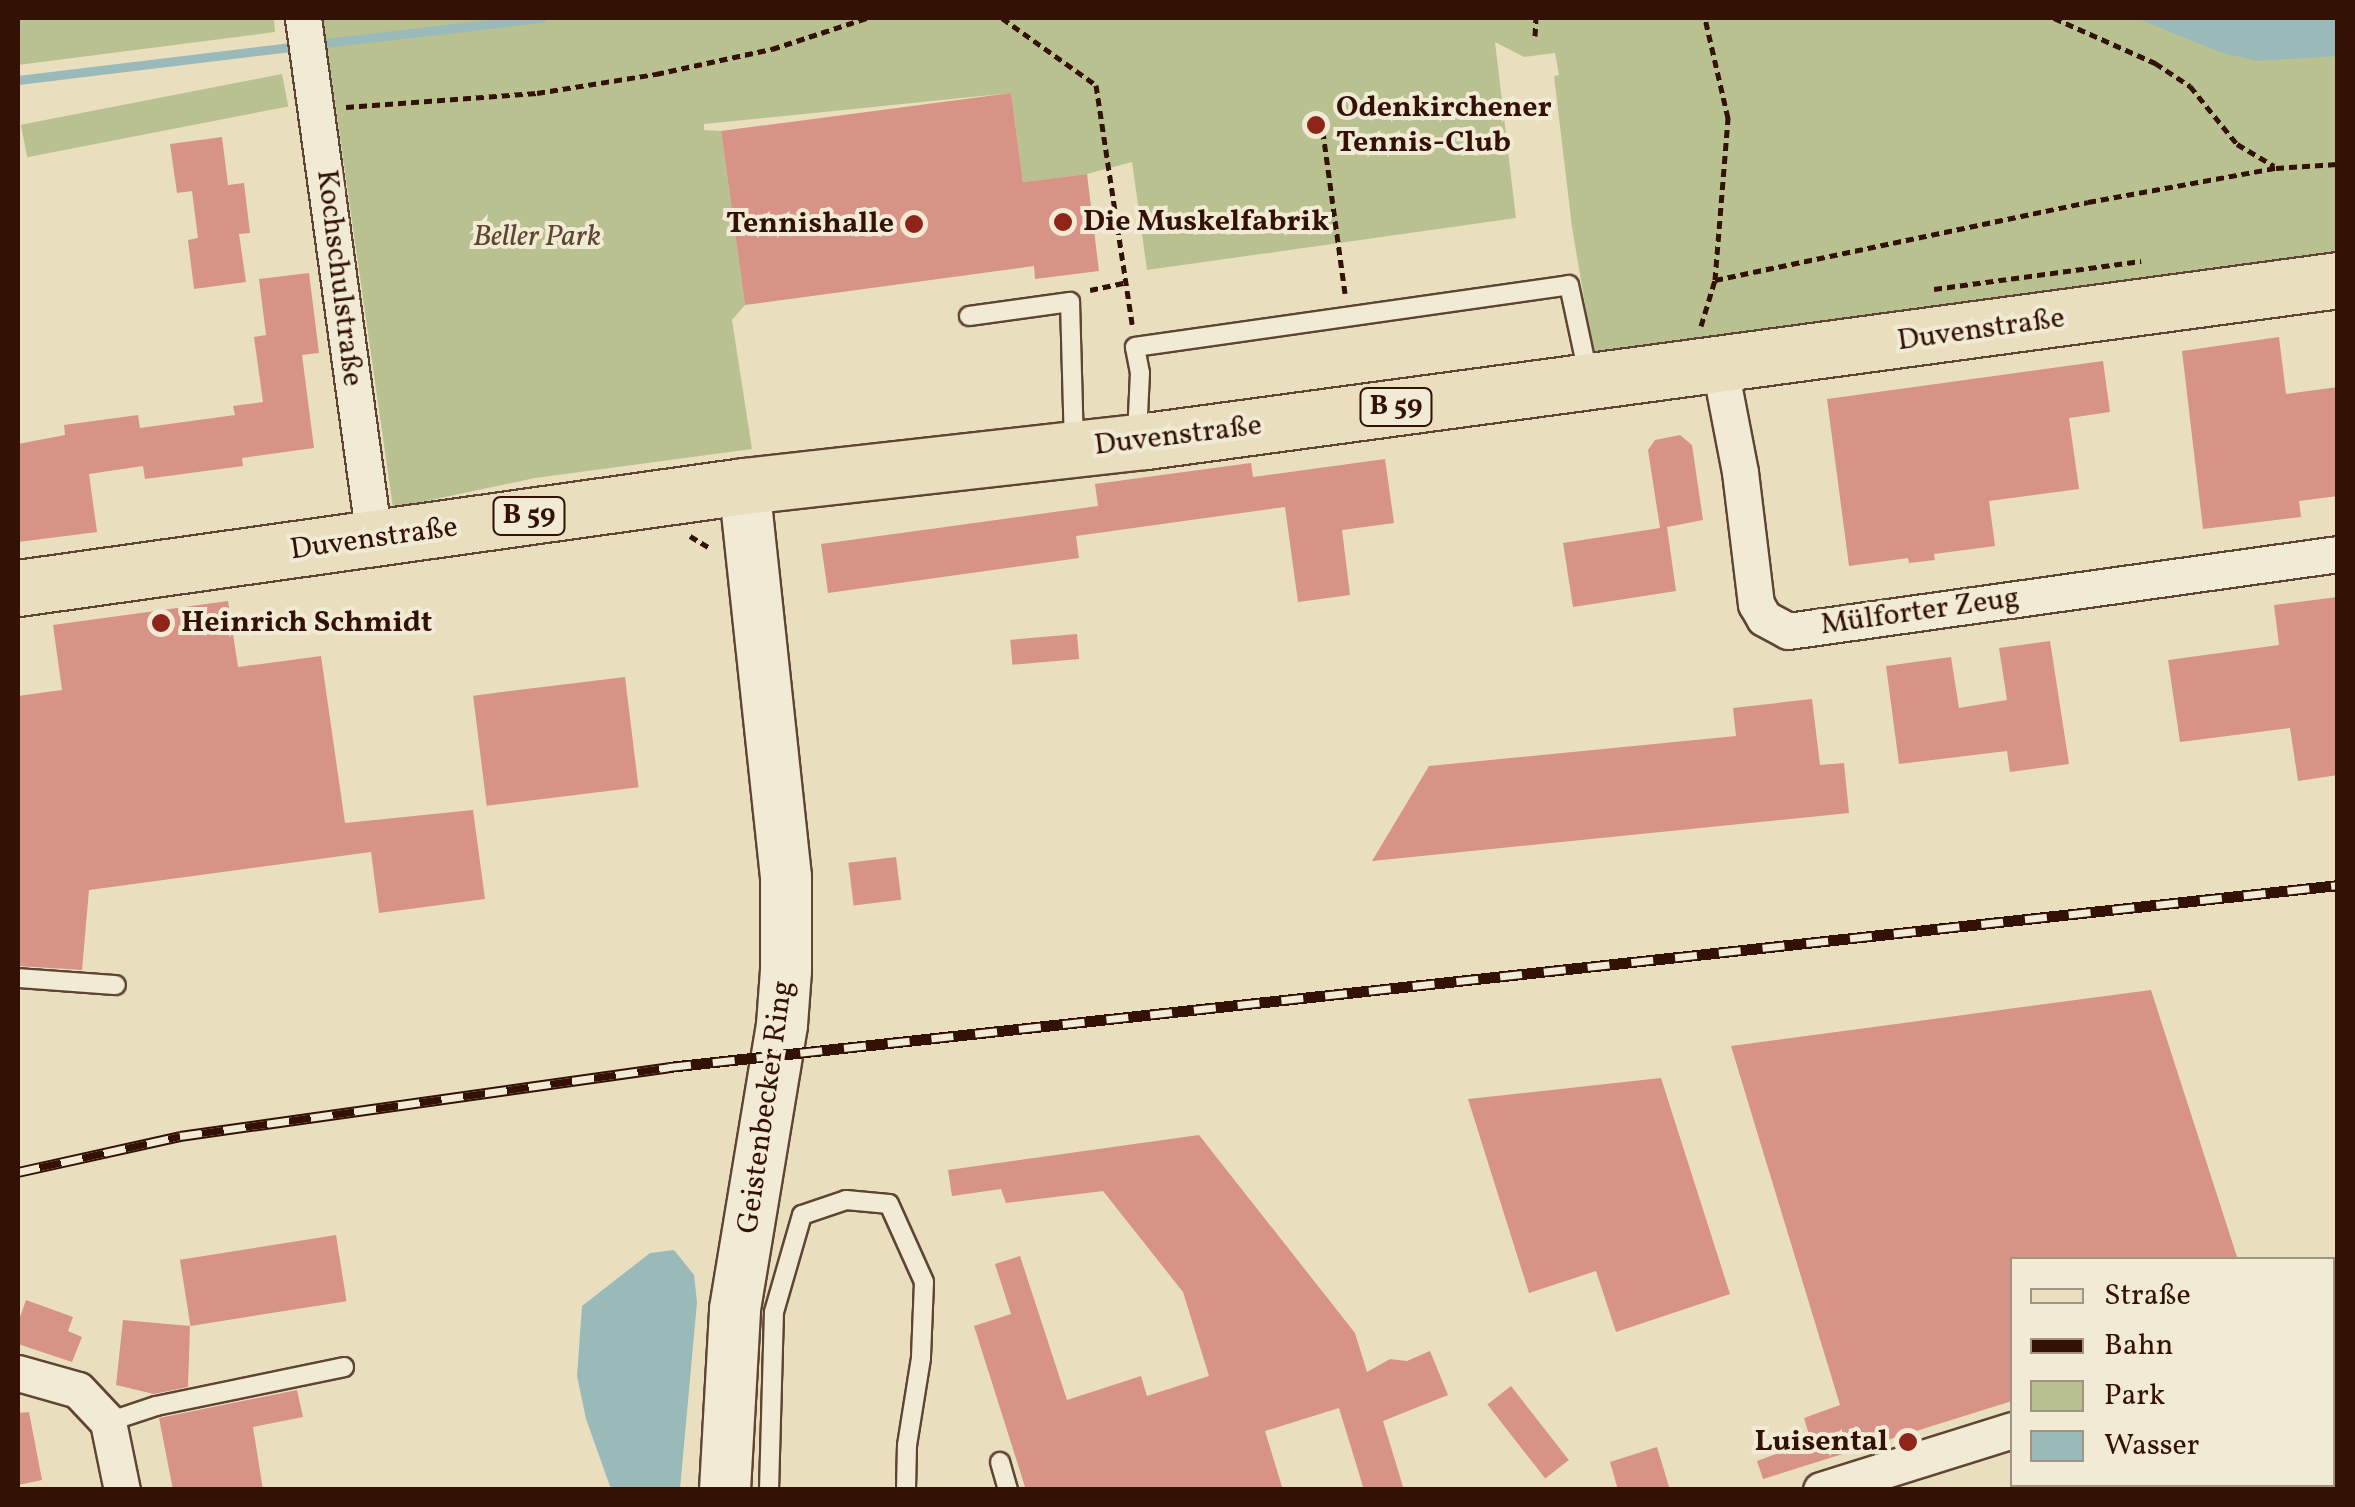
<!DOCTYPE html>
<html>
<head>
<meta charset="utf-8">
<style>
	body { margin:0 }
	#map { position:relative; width:2355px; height:1507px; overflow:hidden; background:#e9dfbf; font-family:Vollkorn,serif }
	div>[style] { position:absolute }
	.green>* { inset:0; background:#bac190; transform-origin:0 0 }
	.water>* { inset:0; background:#9ababa }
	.stream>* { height:9px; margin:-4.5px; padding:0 4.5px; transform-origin:4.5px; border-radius:4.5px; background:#9ababa }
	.building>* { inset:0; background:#d79386; transform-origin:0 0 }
	.path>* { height:5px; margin-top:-2.5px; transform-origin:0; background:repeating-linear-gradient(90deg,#331104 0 8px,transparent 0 13px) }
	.roads { filter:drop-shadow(2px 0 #604433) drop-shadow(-2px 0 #604433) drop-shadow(0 2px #604433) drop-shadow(0 -2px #604433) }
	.lane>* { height:18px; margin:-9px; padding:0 9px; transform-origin:9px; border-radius:9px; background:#f1ead5 }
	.street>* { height:35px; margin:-17.5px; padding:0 17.5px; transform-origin:17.5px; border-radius:17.5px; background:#f1ead5 }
	.secondary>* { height:50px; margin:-25px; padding:0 25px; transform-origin:25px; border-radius:25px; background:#f1ead5 }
	.primary>* { height:55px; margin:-27.5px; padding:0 27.5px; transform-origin:27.5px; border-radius:27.5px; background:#e9dfbf }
	.rail>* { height:11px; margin-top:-5.5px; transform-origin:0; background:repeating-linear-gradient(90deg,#f1ead5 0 22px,#331104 0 44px); box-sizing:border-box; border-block:2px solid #331104 }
	.dots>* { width:28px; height:28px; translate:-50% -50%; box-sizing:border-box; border:5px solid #f1ead5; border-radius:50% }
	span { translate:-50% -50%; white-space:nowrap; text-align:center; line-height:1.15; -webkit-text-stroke:8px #f1ead5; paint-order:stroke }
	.shield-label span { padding:2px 8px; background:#f1ead5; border:2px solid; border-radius:8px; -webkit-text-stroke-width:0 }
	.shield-label { font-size:28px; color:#331104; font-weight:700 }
	.poi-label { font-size:30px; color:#331104; font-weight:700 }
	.left { translate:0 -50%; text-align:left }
	.right { translate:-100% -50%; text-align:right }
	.park-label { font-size:30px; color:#5c462e; font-style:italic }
	.street-label { font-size:30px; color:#331104 }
	.frame { position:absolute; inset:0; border:20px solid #331104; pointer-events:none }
	.legend { position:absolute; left:2010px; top:1257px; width:325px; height:230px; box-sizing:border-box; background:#f1ead5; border:2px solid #a59381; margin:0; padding:12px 18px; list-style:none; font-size:30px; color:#331104 }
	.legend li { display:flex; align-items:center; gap:20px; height:50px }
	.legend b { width:50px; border:2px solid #a59381 }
</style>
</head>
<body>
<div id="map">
	<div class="green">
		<i style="clip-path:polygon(18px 18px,274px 18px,275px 32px,18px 65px)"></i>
		<i style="clip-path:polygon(323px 18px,2337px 18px,2337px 264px,1595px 364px,1572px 227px,1554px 76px,1559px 75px,1555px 53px,1524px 57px,1495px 42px,1516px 218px,1147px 270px,1132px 162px,1087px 174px,1023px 182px,1011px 93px,704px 124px,704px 130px,721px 131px,745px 305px,732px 320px,752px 449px,535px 478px,393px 508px)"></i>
		<i style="left:282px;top:74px;width:33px;height:266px;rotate:79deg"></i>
	</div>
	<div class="water">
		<i style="clip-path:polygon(2136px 18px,2337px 18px,2337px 56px,2258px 61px,2222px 53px)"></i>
		<i style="clip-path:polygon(674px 1250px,694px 1275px,697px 1302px,680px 1489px,611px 1489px,586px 1419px,577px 1376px,582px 1306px,650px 1253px)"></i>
	</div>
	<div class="stream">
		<i style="left:316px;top:44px;width:227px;rotate:-6.6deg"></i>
		<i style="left:18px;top:80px;width:285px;rotate:-6.9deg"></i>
	</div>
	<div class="building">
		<i style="clip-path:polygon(1011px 93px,1023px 182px,1087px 174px,1099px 271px,1035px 279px,1034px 266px,745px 305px,721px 131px)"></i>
		<i style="clip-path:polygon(222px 137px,228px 185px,244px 183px,250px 233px,239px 234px,246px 282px,194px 289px,188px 240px,198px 238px,192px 191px,177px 193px,170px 144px)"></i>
		<i style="clip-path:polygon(309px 273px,319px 353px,302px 355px,314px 448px,242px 458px,243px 466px,145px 479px,143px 466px,89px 474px,97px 532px,18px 542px,18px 444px,65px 435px,64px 425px,138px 415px,140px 428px,235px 415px,233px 406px,263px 402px,254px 337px,266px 335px,259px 279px)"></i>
		<i style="clip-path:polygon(2279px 337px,2286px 394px,2338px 387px,2338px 496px,2299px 501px,2301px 517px,2203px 529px,2182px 351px)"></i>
		<i style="clip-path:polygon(2103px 361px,2110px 412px,2069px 418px,2079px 489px,1989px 501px,1995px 546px,1934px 554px,1935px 560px,1909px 563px,1908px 558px,1849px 566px,1827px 399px)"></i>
		<i style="clip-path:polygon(1680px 435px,1692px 445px,1703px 520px,1667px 527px,1676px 591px,1573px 607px,1563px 543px,1660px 528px,1648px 450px,1655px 440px)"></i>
		<i style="clip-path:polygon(1385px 459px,1394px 523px,1342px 530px,1350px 595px,1298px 602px,1285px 507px,1076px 536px,1079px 558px,828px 593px,821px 544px,1098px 506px,1095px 484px,1251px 463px,1253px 477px)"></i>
		<i style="clip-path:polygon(2338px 597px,2338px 775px,2298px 781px,2290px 728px,2180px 742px,2168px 660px,2279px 645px,2274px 605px)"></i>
		<i style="clip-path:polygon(228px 601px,238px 667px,321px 656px,345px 823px,473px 810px,485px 899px,379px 913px,371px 852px,89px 890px,82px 970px,18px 966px,18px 696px,62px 690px,53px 625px)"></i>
		<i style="left:1077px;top:634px;width:25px;height:67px;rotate:85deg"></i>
		<i style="clip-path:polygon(2050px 641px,2069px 764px,2010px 772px,2007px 751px,1899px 764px,1886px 666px,1951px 657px,1959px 708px,2007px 700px,1999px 648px)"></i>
		<i style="left:625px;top:677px;width:111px;height:153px;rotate:83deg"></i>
		<i style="clip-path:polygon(1812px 699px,1820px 765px,1844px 763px,1849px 813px,1372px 861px,1429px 766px,1736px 736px,1733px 708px)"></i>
		<i style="left:896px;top:857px;width:43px;height:48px;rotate:83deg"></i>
		<i style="clip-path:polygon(2151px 990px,2238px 1260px,2012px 1260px,2012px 1401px,1763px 1479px,1757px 1461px,1811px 1441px,1804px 1418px,1840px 1405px,1731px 1046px)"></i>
		<i style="clip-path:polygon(1661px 1078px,1730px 1294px,1616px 1332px,1596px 1271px,1529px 1293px,1468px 1099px)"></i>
		<i style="clip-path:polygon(1199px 1135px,1355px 1333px,1367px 1372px,1390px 1359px,1407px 1361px,1430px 1351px,1448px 1395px,1383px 1421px,1404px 1490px,1364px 1490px,1339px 1408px,1265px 1431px,1283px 1490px,1026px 1490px,974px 1326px,1011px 1314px,995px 1264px,1020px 1256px,1067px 1400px,1141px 1376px,1147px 1396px,1209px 1376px,1183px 1292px,1103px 1191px,1006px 1203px,1001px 1189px,952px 1196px,948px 1170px)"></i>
		<i style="left:336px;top:1235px;width:67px;height:158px;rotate:81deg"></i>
		<i style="clip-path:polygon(26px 1300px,73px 1317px,68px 1331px,82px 1337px,72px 1362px,18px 1344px,18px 1323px)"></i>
		<i style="clip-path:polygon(123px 1320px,190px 1326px,188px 1387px,154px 1394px,116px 1385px)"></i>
		<i style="left:1511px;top:1386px;width:94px;height:30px;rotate:52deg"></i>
		<i style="clip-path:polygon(297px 1390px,303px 1417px,253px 1427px,263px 1490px,173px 1490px,159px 1418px)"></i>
		<i style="clip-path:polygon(29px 1412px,42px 1480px,18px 1485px,18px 1413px)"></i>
		<i style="clip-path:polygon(1657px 1447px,1670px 1490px,1618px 1490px,1610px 1462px)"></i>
	</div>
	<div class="path">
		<i style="left:1002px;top:18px;width:115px;rotate:35.5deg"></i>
		<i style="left:1096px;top:85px;width:242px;rotate:81.4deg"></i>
		<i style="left:2054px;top:18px;width:111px;rotate:24deg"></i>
		<i style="left:2155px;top:63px;width:42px;rotate:33.3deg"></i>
		<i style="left:2190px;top:86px;width:75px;rotate:51deg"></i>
		<i style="left:2237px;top:144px;width:43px;rotate:30.7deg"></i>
		<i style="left:1535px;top:36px;width:18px;rotate:-87deg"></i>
		<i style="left:346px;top:107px;width:192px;rotate:-4.2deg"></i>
		<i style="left:537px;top:93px;width:121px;rotate:-9.1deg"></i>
		<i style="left:656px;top:74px;width:119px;rotate:-12.2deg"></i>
		<i style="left:772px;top:49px;width:100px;rotate:-18.1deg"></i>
		<i style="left:1321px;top:118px;width:177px;rotate:82.2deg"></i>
		<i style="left:1715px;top:280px;width:381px;rotate:-11.8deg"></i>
		<i style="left:2088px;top:202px;width:191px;rotate:-10.3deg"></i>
		<i style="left:2276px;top:168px;width:62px;rotate:-3.7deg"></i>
		<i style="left:1934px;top:289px;width:209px;rotate:-7.7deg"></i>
		<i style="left:1090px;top:290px;width:35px;rotate:-12deg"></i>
		<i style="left:1701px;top:326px;width:48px;rotate:-73.1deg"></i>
		<i style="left:1715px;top:280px;width:163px;rotate:-85.4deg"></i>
		<i style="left:1728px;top:118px;width:103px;rotate:-103deg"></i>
		<i style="left:690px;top:536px;width:23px;rotate:31deg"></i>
	</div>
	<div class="roads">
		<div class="lane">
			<i style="left:969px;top:316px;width:102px;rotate:-7.9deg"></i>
			<i style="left:1070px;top:302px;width:142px;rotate:88.4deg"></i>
			<i style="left:1144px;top:435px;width:21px;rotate:-107deg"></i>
			<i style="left:1138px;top:415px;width:42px;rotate:-87.3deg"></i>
			<i style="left:1140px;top:373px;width:26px;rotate:-101deg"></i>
			<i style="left:1135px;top:347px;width:438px;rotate:-8.1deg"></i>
			<i style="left:1569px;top:285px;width:91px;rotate:77.9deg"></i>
			<i style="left:18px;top:978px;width:98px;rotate:4.1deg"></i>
			<i style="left:108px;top:1422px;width:51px;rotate:-18.4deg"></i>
			<i style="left:156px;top:1406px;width:192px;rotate:-11.7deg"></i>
			<i style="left:1000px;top:1462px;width:29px;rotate:74deg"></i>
			<i style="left:769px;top:1490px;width:178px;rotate:-88.4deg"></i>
			<i style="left:774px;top:1312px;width:101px;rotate:-73.9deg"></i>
			<i style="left:802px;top:1215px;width:46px;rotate:-18.8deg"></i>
			<i style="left:846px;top:1200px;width:43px;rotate:5.3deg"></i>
			<i style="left:889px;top:1204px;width:85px;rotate:65.8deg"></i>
			<i style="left:924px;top:1282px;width:76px;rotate:92.3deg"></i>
			<i style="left:921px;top:1358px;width:88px;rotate:99.1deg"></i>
			<i style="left:907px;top:1445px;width:45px;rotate:91.3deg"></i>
		</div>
		<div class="street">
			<i style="left:303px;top:18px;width:525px;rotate:82.23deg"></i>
			<i style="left:1719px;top:363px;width:111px;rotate:79.1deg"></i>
			<i style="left:1740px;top:472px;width:133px;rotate:83.1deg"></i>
			<i style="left:1756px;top:604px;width:16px;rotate:60deg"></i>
			<i style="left:1764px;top:618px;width:27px;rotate:28deg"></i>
			<i style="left:1788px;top:631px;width:555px;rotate:-7.97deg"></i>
			<i style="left:2332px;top:1329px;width:6px;rotate:-18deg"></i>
			<i style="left:18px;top:1373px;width:62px;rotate:15.8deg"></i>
			<i style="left:78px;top:1390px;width:44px;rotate:46.8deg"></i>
			<i style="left:108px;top:1422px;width:69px;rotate:78.4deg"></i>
			<i style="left:2332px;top:1391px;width:10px;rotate:53deg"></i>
			<i style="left:1821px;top:1490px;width:200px;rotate:-17.4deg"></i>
		</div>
		<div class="secondary">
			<i style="left:725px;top:1490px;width:181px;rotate:-86.8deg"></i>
			<i style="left:735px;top:1309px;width:288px;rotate:-80.6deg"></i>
			<i style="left:782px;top:1025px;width:54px;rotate:-85.8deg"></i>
			<i style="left:786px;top:971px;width:94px;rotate:-90deg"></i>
			<i style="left:786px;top:877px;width:393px;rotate:-96.1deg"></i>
		</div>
		<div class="primary">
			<i style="left:18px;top:588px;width:733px;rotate:-8deg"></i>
			<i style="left:744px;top:486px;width:405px;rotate:-6.4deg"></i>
			<i style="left:1146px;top:441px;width:1203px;rotate:-7.69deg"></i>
		</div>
	</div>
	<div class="rail">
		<i style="left:18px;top:1172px;width:166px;rotate:-12.5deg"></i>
		<i style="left:180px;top:1136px;width:494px;rotate:-8deg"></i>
		<i style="left:669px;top:1067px;width:1679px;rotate:-6.22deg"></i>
	</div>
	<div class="dots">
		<i style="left:1316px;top:125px;background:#8f2418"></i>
		<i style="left:1063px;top:222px;background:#8f2418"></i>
		<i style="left:914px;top:224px;background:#8f2418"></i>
		<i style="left:161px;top:623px;background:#8f2418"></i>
		<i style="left:1908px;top:1442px;background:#8f2418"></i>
	</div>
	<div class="shield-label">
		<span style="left:1396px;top:407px">B 59</span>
		<span style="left:529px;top:516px">B 59</span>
	</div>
	<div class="poi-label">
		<span class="left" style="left:1336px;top:125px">Odenkirchener<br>Tennis-Club</span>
		<span class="left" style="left:1083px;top:222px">Die Muskelfabrik</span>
		<span class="right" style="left:894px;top:224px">Tennishalle</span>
		<span class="left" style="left:181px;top:623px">Heinrich Schmidt</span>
		<span class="right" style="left:1888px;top:1442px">Luisental</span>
	</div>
	<div class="park-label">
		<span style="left:537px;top:237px">Beller Park</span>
	</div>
	<div class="street-label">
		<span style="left:339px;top:278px;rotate:83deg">Kochschulstraße</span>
		<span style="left:1981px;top:330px;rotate:-8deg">Duvenstraße</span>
		<span style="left:1178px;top:436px;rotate:-7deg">Duvenstraße</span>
		<span style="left:374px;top:539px;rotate:-8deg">Duvenstraße</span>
		<span style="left:1920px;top:612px;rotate:-8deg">Mülforter Zeug</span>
		<span style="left:766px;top:1107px;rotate:-82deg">Geistenbecker Ring</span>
	</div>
	<div class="frame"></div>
	<ul class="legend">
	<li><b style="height:12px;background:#e9dfbf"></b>Straße</li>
	<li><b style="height:12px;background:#331104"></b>Bahn</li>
	<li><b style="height:28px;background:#bac190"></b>Park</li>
	<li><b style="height:28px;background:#9ababa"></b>Wasser</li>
	</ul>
</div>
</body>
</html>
